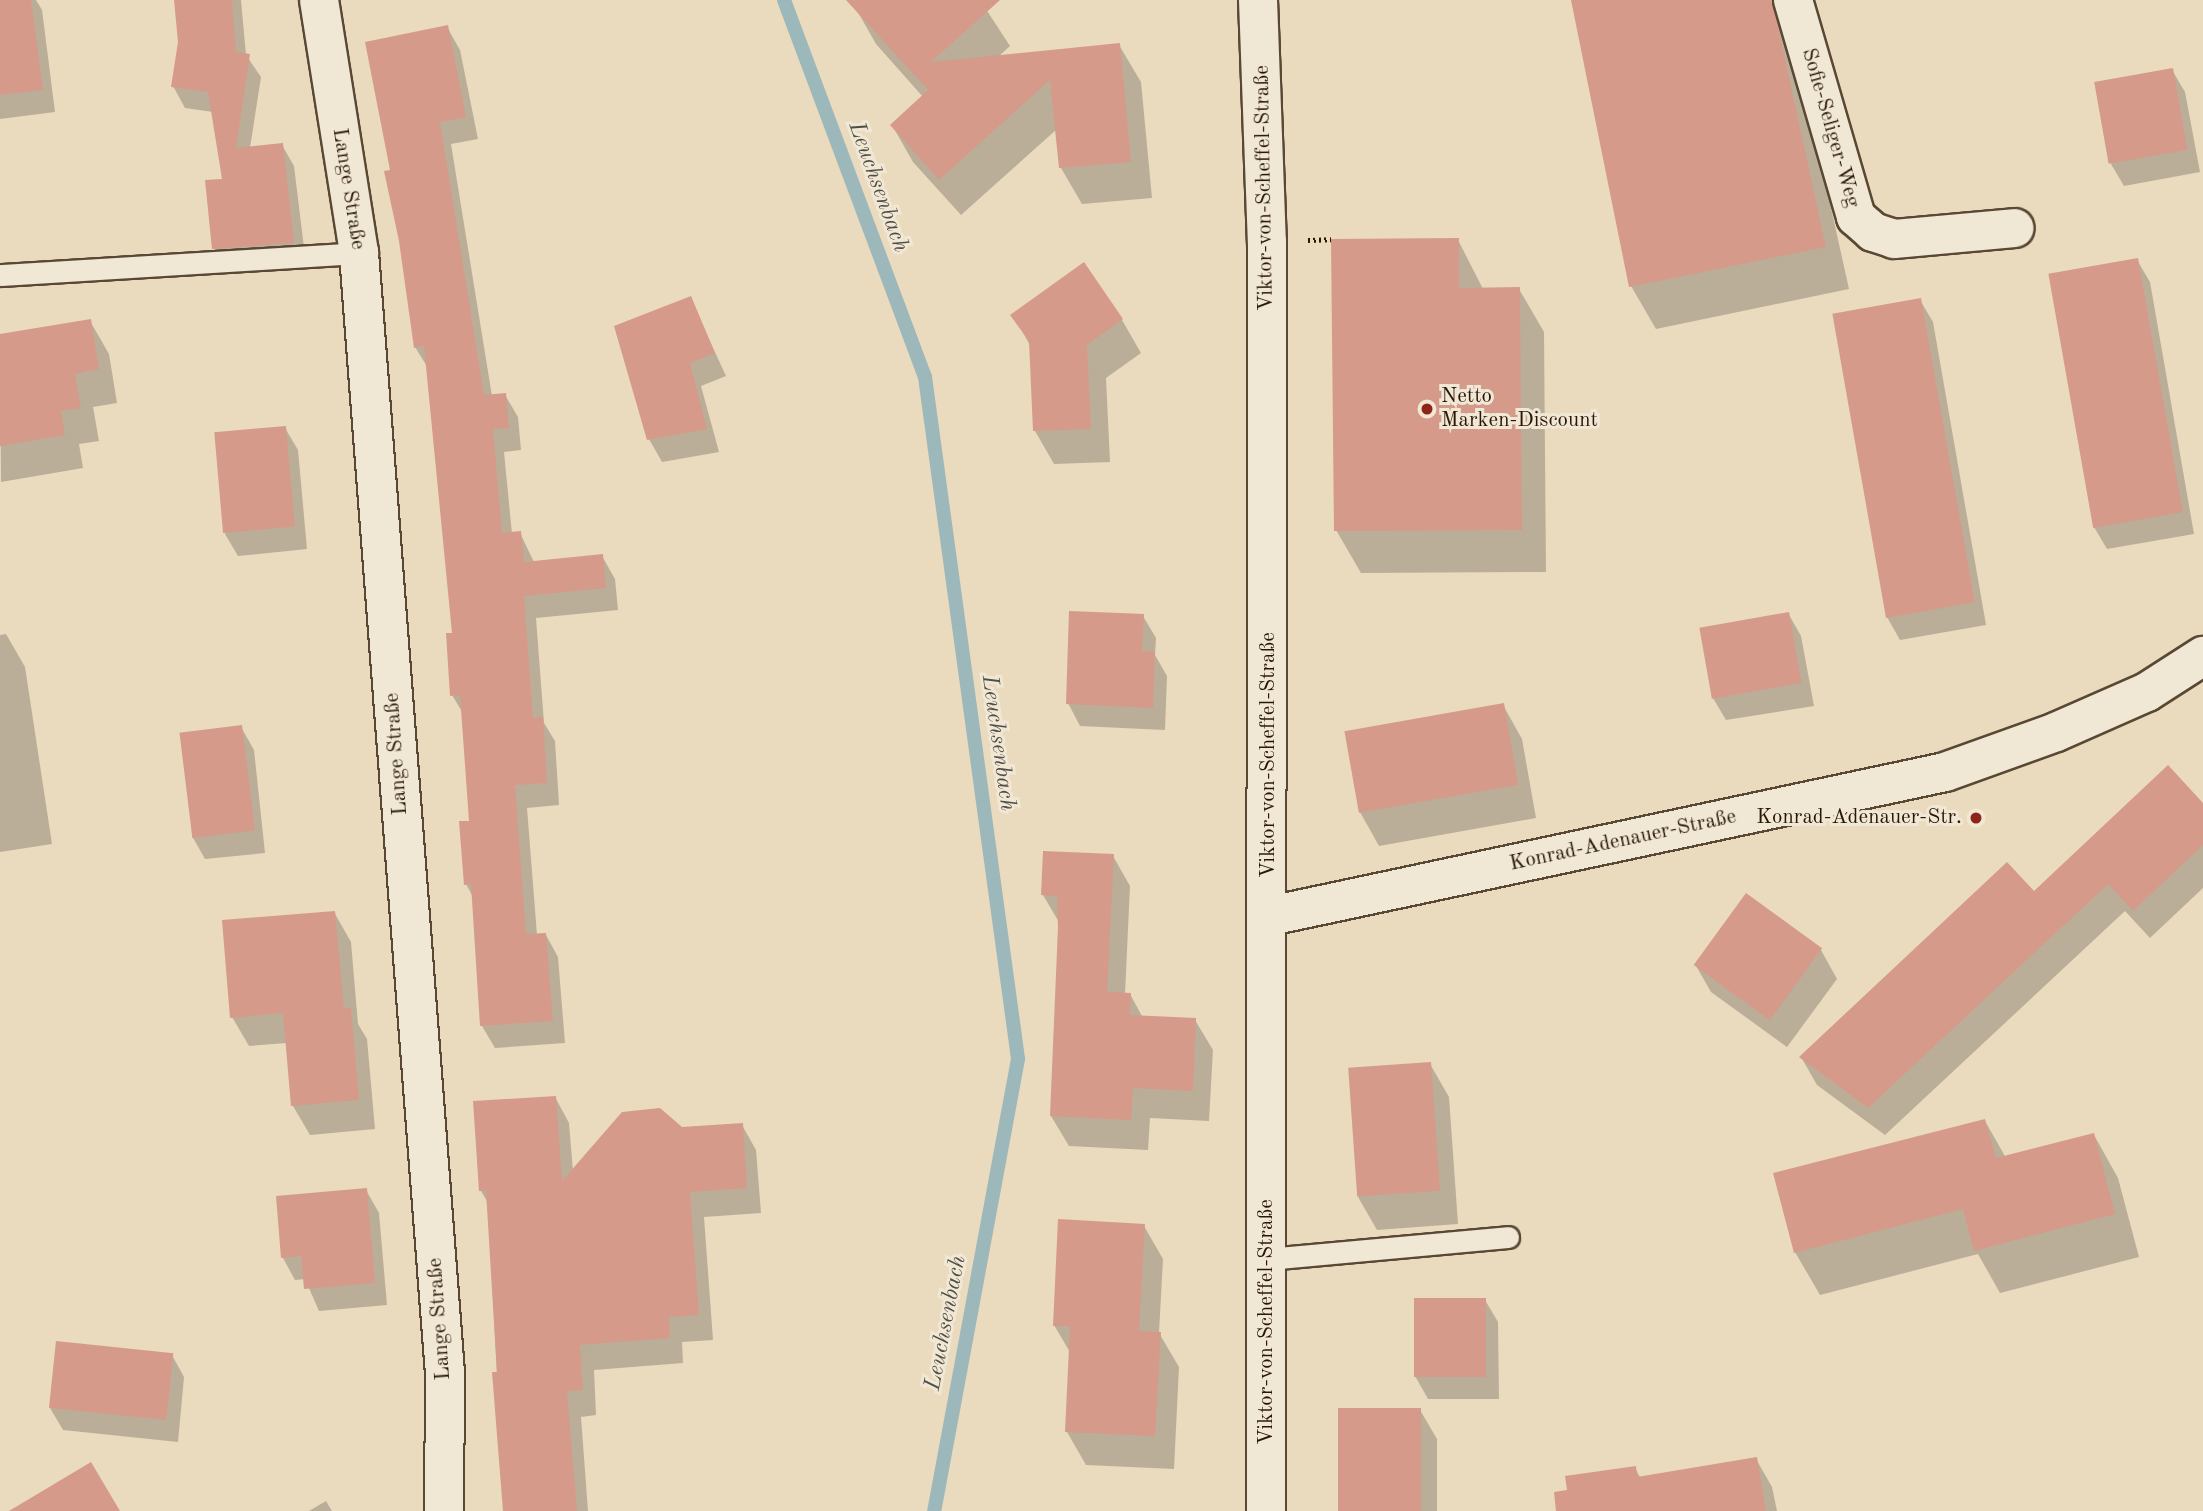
<!DOCTYPE html>
<html>
<head>
<meta charset="utf-8">
<style>
	body { margin:0 }
	#map { position:relative; width:2203px; height:1511px; overflow:hidden; background:#eadabe; font-family:"Old Standard TT",serif }
	div>[style] { position:absolute }
	.shadow>* { inset:0; background:#0003 }
	.stream>* { height:14px; margin:-7px; padding:0 7px; transform-origin:7px; border-radius:7px; background:#9cb8bb }
	.building>* { inset:0; background:#d59a8a; transform-origin:0 0 }
	.path>* { height:4.5px; margin-top:-2.25px; transform-origin:0; background:repeating-linear-gradient(90deg,#291705 0 2px,transparent 0 5.5px) }
	.roads { filter:drop-shadow(2px 0 #594833) drop-shadow(-2px 0 #594833) drop-shadow(0 2px #594833) drop-shadow(0 -2px #594833) }
	.lane>* { height:21px; margin:-10.5px; padding:0 10.5px; transform-origin:10.5px; border-radius:10.5px; background:#f1e7d5 }
	.street>* { height:38px; margin:-19px; padding:0 19px; transform-origin:19px; border-radius:19px; background:#f1e7d5 }
	.secondary>* { height:38px; margin:-19px; padding:0 19px; transform-origin:19px; border-radius:19px; background:#f1e7d5 }
	.dots>* { width:19px; height:19px; translate:-50% -50%; box-sizing:border-box; border:4px solid #f1e7d5; border-radius:50% }
	span { translate:-50% -50%; white-space:nowrap; text-align:center; line-height:1.15; -webkit-text-stroke:6px #f1e7d5; paint-order:stroke }
	.street-label { font-size:21px; color:#291705 }
	.poi-label { font-size:21px; color:#291705 }
	.left { translate:0 -50%; text-align:left }
	.right { translate:-100% -50%; text-align:right }
	.water-label { font-size:23px; color:#514f45; font-style:italic }
</style>
</head>
<body>
<div id="map">
	<div class="shadow">
		<i style="clip-path:polygon(0 0,36px 0,42px 10px,55px 112px,0 119px)"></i>
		<i style="clip-path:polygon(176px 0,241px 0,246px 55px,261px 77px,250px 148px,282px 145px,294px 166px,306px 264px,226px 270px,214px 248px,224px 181px,213px 112px,185px 108px,173px 86px,180px 42px)"></i>
		<i style="clip-path:polygon(863px 0,980px 0,1010px 46px,998px 57px,1119px 45px,1141px 82px,1152px 198px,1082px 204px,1061px 168px,1057px 129px,961px 215px,913px 162px,892px 125px,923px 97px,876px 44px,855px 7px)"></i>
		<i style="clip-path:polygon(1572px 0,1790px 0,1796px 50px,1849px 289px,1656px 329px,1631px 286px)"></i>
		<i style="clip-path:polygon(447px 27px,460px 50px,478px 139px,451px 144px,492px 396px,505px 395px,518px 417px,521px 450px,504px 452px,512px 534px,520px 533px,534px 562px,602px 556px,615px 579px,618px 610px,536px 618px,544px 723px,555px 741px,559px 805px,527px 808px,537px 935px,546px 935px,558px 957px,565px 1043px,495px 1048px,482px 1026px,473px 897px,466px 884px,471px 822px,464px 715px,452px 695px,454px 634px,428px 368px,415px 347px,393px 171px)"></i>
		<i style="clip-path:polygon(2172px 70px,2185px 92px,2200px 172px,2124px 186px,2111px 164px)"></i>
		<i style="clip-path:polygon(1458px 240px,1483px 289px,1519px 289px,1544px 332px,1546px 572px,1361px 573px,1336px 530px)"></i>
		<i style="clip-path:polygon(2137px 260px,2150px 282px,2194px 534px,2107px 549px,2094px 527px)"></i>
		<i style="clip-path:polygon(690px 298px,726px 376px,701px 386px,719px 452px,662px 462px,649px 439px)"></i>
		<i style="clip-path:polygon(1920px 300px,1933px 322px,1986px 625px,1900px 640px,1887px 617px)"></i>
		<i style="clip-path:polygon(1013px 315px,1122px 320px,1141px 353px,1106px 378px,1110px 462px,1054px 464px,1035px 431px,1031px 347px)"></i>
		<i style="clip-path:polygon(90px 321px,109px 354px,117px 403px,93px 407px,99px 441px,79px 444px,83px 468px,1px 482px,0 335px)"></i>
		<i style="clip-path:polygon(285px 428px,298px 450px,307px 549px,238px 556px,225px 534px)"></i>
		<i style="clip-path:polygon(1788px 613px,1801px 636px,1814px 706px,1726px 720px,1713px 698px)"></i>
		<i style="clip-path:polygon(1143px 616px,1156px 638px,1155px 655px,1167px 676px,1165px 730px,1080px 726px,1068px 703px)"></i>
		<i style="clip-path:polygon(6px 634px,25px 667px,52px 844px,0 852px,0 635px)"></i>
		<i style="clip-path:polygon(1503px 705px,1522px 739px,1536px 818px,1379px 846px,1360px 812px)"></i>
		<i style="clip-path:polygon(241px 727px,254px 750px,265px 853px,205px 859px,192px 836px)"></i>
		<i style="clip-path:polygon(2203px 805px,2203px 888px,2150px 938px,2125px 911px,1885px 1135px,1817px 1085px,1801px 1057px,2034px 893px)"></i>
		<i style="clip-path:polygon(1113px 856px,1130px 886px,1125px 994px,1130px 994px,1143px 1018px,1195px 1020px,1213px 1050px,1209px 1121px,1150px 1118px,1148px 1150px,1069px 1146px,1051px 1116px,1060px 924px,1043px 895px)"></i>
		<i style="clip-path:polygon(1746px 895px,1821px 950px,1837px 979px,1787px 1047px,1711px 992px,1695px 964px)"></i>
		<i style="clip-path:polygon(334px 912px,351px 942px,358px 1024px,367px 1039px,375px 1129px,310px 1135px,293px 1106px,287px 1043px,249px 1046px,232px 1017px)"></i>
		<i style="clip-path:polygon(1430px 1064px,1449px 1097px,1458px 1224px,1377px 1230px,1358px 1197px)"></i>
		<i style="clip-path:polygon(555px 1097px,569px 1123px,573px 1171px,681px 1129px,742px 1125px,756px 1150px,761px 1213px,704px 1217px,713px 1340px,682px 1342px,683px 1363px,594px 1370px,596px 1415px,581px 1417px,588px 1511px,504px 1511px,488px 1203px,481px 1191px)"></i>
		<i style="clip-path:polygon(1985px 1121px,2006px 1158px,2094px 1135px,2118px 1178px,2139px 1257px,2000px 1293px,1978px 1254px,1820px 1295px,1795px 1252px)"></i>
		<i style="clip-path:polygon(366px 1190px,379px 1213px,387px 1305px,319px 1311px,305px 1279px,295px 1280px,283px 1258px,278px 1198px)"></i>
		<i style="clip-path:polygon(1144px 1226px,1163px 1259px,1159px 1333px,1179px 1367px,1174px 1469px,1086px 1465px,1067px 1432px,1071px 1354px,1054px 1325px)"></i>
		<i style="clip-path:polygon(1485px 1300px,1498px 1322px,1499px 1399px,1428px 1399px,1415px 1376px)"></i>
		<i style="clip-path:polygon(172px 1355px,184px 1377px,178px 1442px,63px 1430px,50px 1408px)"></i>
		<i style="clip-path:polygon(1420px 1410px,1437px 1439px,1437px 1511px,1340px 1511px)"></i>
		<i style="clip-path:polygon(1756px 1459px,1772px 1487px,1777px 1511px,1572px 1511px,1635px 1468px,1641px 1479px)"></i>
		<i style="clip-path:polygon(326px 1501px,332px 1511px,309px 1511px)"></i>
	</div>
	<div class="stream">
		<i style="left:784px;top:0;width:403px;rotate:69.5deg"></i>
		<i style="left:925px;top:377px;width:688px;rotate:82.23deg"></i>
		<i style="left:1018px;top:1059px;width:460px;rotate:100.5deg"></i>
	</div>
	<div class="building">
		<i style="clip-path:polygon(0 0,31px 0,43px 90px,0 95px)"></i>
		<i style="clip-path:polygon(174px 0,232px 0,236px 52px,250px 54px,236px 148px,283px 143px,294px 243px,212px 249px,205px 180px,222px 179px,208px 92px,171px 87px,178px 42px)"></i>
		<i style="clip-path:polygon(846px 0,1000px 0,931px 62px,1120px 43px,1131px 162px,1059px 168px,1050px 80px,939px 180px,890px 125px,928px 90px)"></i>
		<i style="clip-path:polygon(1571px 0,1772px 0,1826px 247px,1629px 287px)"></i>
		<i style="clip-path:polygon(448px 25px,466px 117px,440px 122px,484px 395px,506px 393px,509px 428px,493px 429px,502px 533px,521px 531px,524px 562px,603px 554px,606px 588px,524px 596px,533px 718px,543px 717px,547px 783px,515px 785px,526px 934px,546px 933px,553px 1021px,480px 1026px,471px 884px,464px 885px,459px 821px,469px 821px,460px 695px,450px 696px,446px 633px,452px 633px,424px 346px,414px 348px,399px 241px,384px 171px,390px 170px,365px 42px)"></i>
		<i style="left:2173px;top:68px;width:83px;height:80px;rotate:80deg"></i>
		<i style="clip-path:polygon(1459px 238px,1459px 288px,1520px 287px,1522px 530px,1334px 531px,1331px 239px)"></i>
		<i style="left:2138px;top:258px;width:258px;height:91px;rotate:80deg"></i>
		<i style="clip-path:polygon(1084px 262px,1123px 319px,1087px 345px,1091px 429px,1033px 431px,1029px 341px,1010px 315px)"></i>
		<i style="clip-path:polygon(691px 296px,715px 353px,690px 363px,707px 429px,647px 440px,614px 326px)"></i>
		<i style="left:1921px;top:298px;width:309px;height:90px;rotate:80deg"></i>
		<i style="clip-path:polygon(91px 319px,99px 369px,75px 374px,81px 408px,61px 411px,65px 435px,0 446px,0 334px)"></i>
		<i style="left:286px;top:426px;width:101px;height:72px;rotate:85deg"></i>
		<i style="clip-path:polygon(1069px 611px,1144px 614px,1142px 651px,1155px 652px,1153px 708px,1066px 704px)"></i>
		<i style="left:1789px;top:612px;width:72px;height:91px;rotate:80deg"></i>
		<i style="left:1504px;top:703px;width:83px;height:162px;rotate:80deg"></i>
		<i style="left:242px;top:725px;width:106px;height:63px;rotate:83deg"></i>
		<i style="clip-path:polygon(2168px 765px,2203px 803px,2203px 845px,2133px 911px,2108px 884px,1868px 1108px,1799px 1057px,2007px 862px,2034px 891px)"></i>
		<i style="clip-path:polygon(1043px 851px,1114px 854px,1107px 992px,1131px 993px,1130px 1015px,1196px 1018px,1193px 1091px,1133px 1088px,1131px 1120px,1050px 1116px,1058px 927px,1057px 896px,1041px 895px)"></i>
		<i style="left:1746px;top:893px;width:94px;height:89px;rotate:36deg"></i>
		<i style="clip-path:polygon(335px 911px,344px 1008px,351px 1008px,359px 1100px,291px 1106px,283px 1013px,230px 1018px,222px 920px)"></i>
		<i style="left:1431px;top:1062px;width:129px;height:83px;rotate:86deg"></i>
		<i style="clip-path:polygon(556px 1096px,562px 1181px,622px 1112px,660px 1108px,682px 1127px,743px 1123px,747px 1188px,690px 1192px,699px 1315px,669px 1317px,670px 1338px,580px 1345px,583px 1390px,567px 1391px,577px 1511px,503px 1511px,492px 1372px,497px 1372px,486px 1191px,479px 1191px,473px 1101px)"></i>
		<i style="clip-path:polygon(1985px 1119px,1996px 1158px,2094px 1133px,2115px 1214px,1974px 1251px,1963px 1209px,1794px 1253px,1773px 1173px)"></i>
		<i style="clip-path:polygon(367px 1188px,375px 1283px,304px 1289px,301px 1256px,281px 1258px,276px 1196px)"></i>
		<i style="clip-path:polygon(1058px 1219px,1145px 1224px,1139px 1331px,1161px 1332px,1155px 1436px,1065px 1432px,1070px 1326px,1053px 1326px)"></i>
		<i style="left:1414px;top:1298px;width:72px;height:79px"></i>
		<i style="left:56px;top:1341px;width:118px;height:67px;rotate:6deg"></i>
		<i style="left:1338px;top:1408px;width:83px;height:103px"></i>
		<i style="clip-path:polygon(1757px 1457px,1766px 1511px,1556px 1511px,1554px 1492px,1567px 1490px,1565px 1476px,1636px 1466px,1637px 1477px)"></i>
		<i style="clip-path:polygon(91px 1462px,120px 1511px,9px 1511px)"></i>
	</div>
	<div class="path">
		<i style="left:1308px;top:240px;width:23px;rotate:-2deg"></i>
	</div>
	<div class="roads">
		<div class="lane">
			<i style="left:0;top:275px;width:360px;rotate:-3.5deg"></i>
			<i style="left:1267px;top:1259px;width:242px;rotate:-5.2deg"></i>
		</div>
		<div class="street">
			<i style="left:319px;top:0;width:256px;rotate:81deg"></i>
			<i style="left:359px;top:253px;width:1124px;rotate:85.61deg"></i>
			<i style="left:445px;top:1374px;width:137px;rotate:90.4deg"></i>
			<i style="left:1793px;top:0;width:226px;rotate:73.8deg"></i>
			<i style="left:1856px;top:217px;width:23px;rotate:41deg"></i>
			<i style="left:1873px;top:232px;width:22px;rotate:18deg"></i>
			<i style="left:1894px;top:239px;width:121px;rotate:-5.2deg"></i>
			<i style="left:1270px;top:916px;width:690px;rotate:-12.04deg"></i>
			<i style="left:1945px;top:772px;width:118px;rotate:-19.8deg"></i>
			<i style="left:2056px;top:732px;width:99px;rotate:-23.7deg"></i>
			<i style="left:2147px;top:692px;width:67px;rotate:-32.7deg"></i>
		</div>
		<div class="secondary">
			<i style="left:1258px;top:0;width:242px;rotate:87.9deg"></i>
			<i style="left:1267px;top:242px;width:1269px;rotate:90.05deg"></i>
		</div>
	</div>
	<div class="dots">
		<i style="left:1427px;top:409px;background:#8f2418"></i>
		<i style="left:1976px;top:818px;background:#8f2418"></i>
	</div>
	<div class="street-label">
		<span style="left:1830px;top:128px;rotate:74deg">Sofie-Seliger-Weg</span>
		<span style="left:1265px;top:188px;rotate:-91deg">Viktor-von-Scheffel-Straße</span>
		<span style="left:348px;top:189px;rotate:81deg">Lange Straße</span>
		<span style="left:397px;top:754px;rotate:-94deg">Lange Straße</span>
		<span style="left:1269px;top:755px;rotate:-90deg">Viktor-von-Scheffel-Straße</span>
		<span style="left:1623px;top:841px;rotate:-12deg">Konrad-Adenauer-Straße</span>
		<span style="left:440px;top:1319px;rotate:-94deg">Lange Straße</span>
		<span style="left:1267px;top:1322px;rotate:-90deg">Viktor-von-Scheffel-Straße</span>
	</div>
	<div class="poi-label">
		<span class="left" style="left:1441px;top:409px">Netto<br>Marken-Discount</span>
		<span class="right" style="left:1962px;top:818px">Konrad-Adenauer-Str.</span>
	</div>
	<div class="water-label">
		<span style="left:878px;top:187px;rotate:70deg">Leuchsenbach</span>
		<span style="left:998px;top:743px;rotate:82deg">Leuchsenbach</span>
		<span style="left:946px;top:1323px;rotate:-79deg">Leuchsenbach</span>
	</div>
</div>
</body>
</html>
